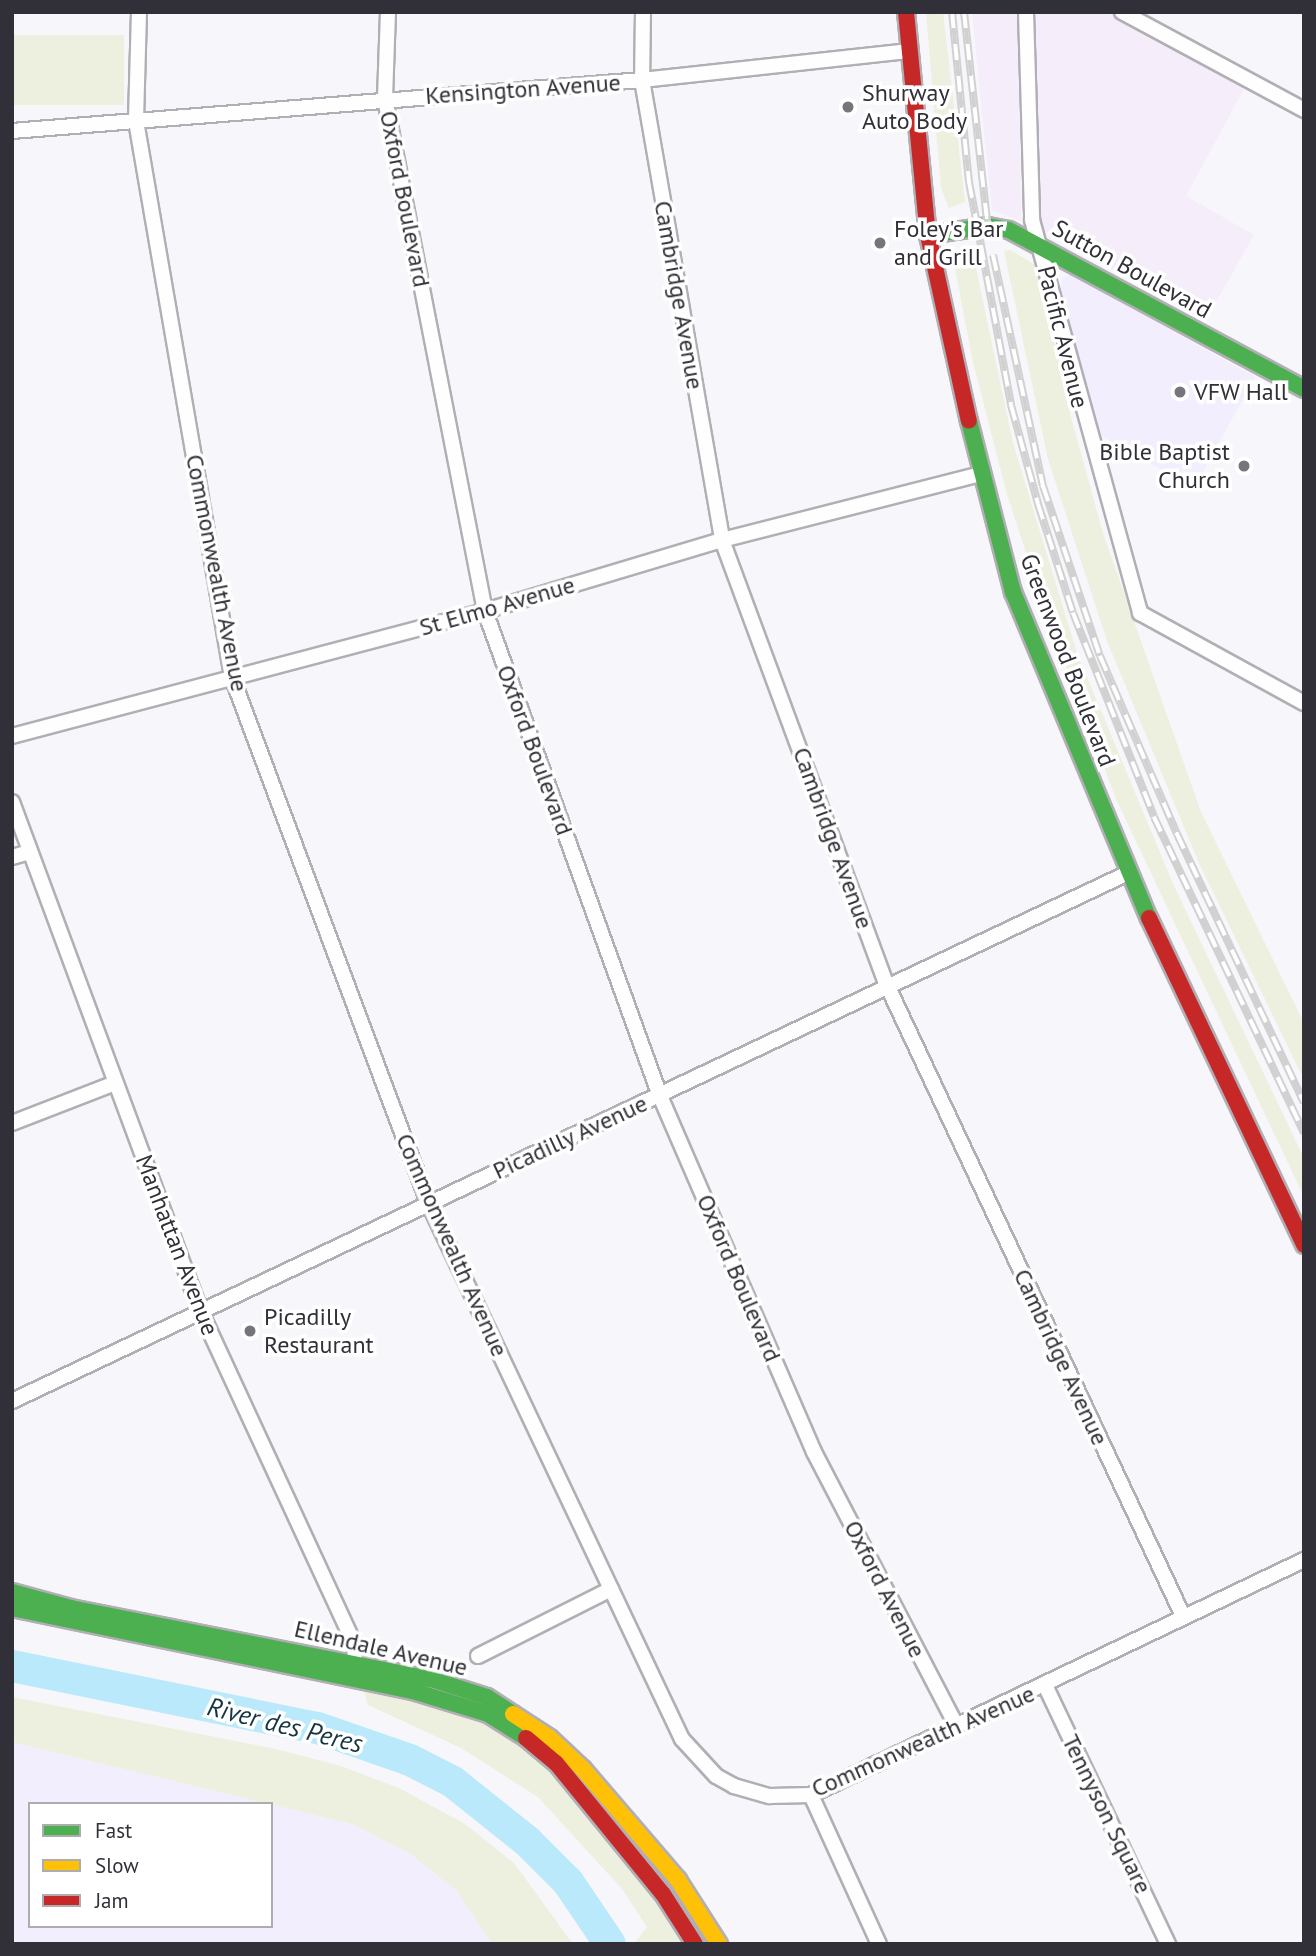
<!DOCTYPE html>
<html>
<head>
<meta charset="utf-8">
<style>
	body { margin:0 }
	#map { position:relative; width:1316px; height:1956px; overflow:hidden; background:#f7f6fa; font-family:"PT Sans",sans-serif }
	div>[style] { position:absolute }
	.built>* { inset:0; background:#f2eefd }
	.industrial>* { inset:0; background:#f5edfa }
	.green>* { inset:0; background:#edf0de; transform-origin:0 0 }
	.river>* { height:32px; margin:-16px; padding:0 16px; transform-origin:16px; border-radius:16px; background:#b9e9fb }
	.roads { filter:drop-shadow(2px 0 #b1afb5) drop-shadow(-2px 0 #b1afb5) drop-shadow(0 2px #b1afb5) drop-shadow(0 -2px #b1afb5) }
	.street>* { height:14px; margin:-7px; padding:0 7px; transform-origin:7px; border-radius:7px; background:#fefefe }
	.fast>* { height:16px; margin:-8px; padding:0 8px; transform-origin:8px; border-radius:8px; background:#4caf50 }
	.slow>* { height:16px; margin:-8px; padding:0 8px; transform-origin:8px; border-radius:8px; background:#ffc107 }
	.jam>* { height:16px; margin:-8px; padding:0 8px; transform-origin:8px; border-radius:8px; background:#c62828 }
	.rail>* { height:8px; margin-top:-4px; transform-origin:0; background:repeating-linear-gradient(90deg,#fff 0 16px,#d1d1d2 0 32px); box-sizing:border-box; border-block:2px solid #d1d1d2 }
	.dots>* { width:19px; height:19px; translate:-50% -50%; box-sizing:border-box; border:4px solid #fff; border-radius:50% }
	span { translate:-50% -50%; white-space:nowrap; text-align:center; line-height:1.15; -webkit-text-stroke:7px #fff; paint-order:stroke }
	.street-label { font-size:24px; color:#312f37 }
	.poi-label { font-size:24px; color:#312f37 }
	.left { translate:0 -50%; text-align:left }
	.right { translate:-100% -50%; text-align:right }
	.water-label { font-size:26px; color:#153641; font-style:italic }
	.frame { position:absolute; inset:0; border:14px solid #312f37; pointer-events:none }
	.legend { position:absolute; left:28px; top:1802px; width:245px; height:126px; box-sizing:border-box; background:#fff; border:2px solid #adacaf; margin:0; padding:9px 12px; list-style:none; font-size:21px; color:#312f37 }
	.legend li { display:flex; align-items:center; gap:14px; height:35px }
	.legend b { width:35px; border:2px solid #adacaf }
</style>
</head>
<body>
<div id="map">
	<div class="built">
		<i style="clip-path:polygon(1071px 275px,1255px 377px,1194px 488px,1092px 430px,1060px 292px,1062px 278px)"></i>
		<i style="clip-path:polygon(12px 1742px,269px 1804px,30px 1804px,30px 1926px,271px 1926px,271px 1804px,352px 1824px,409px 1853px,457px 1891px,492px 1944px,12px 1944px)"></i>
	</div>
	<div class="industrial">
		<i style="clip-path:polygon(972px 12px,1018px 12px,1021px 221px,992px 210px)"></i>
		<i style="clip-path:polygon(1035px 12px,1106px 12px,1245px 87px,1186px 196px,1254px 235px,1205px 321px,1040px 229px)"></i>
	</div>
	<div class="green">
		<i style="clip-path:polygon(926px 12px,943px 12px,965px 202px,949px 208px,941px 188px)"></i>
		<i style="left:124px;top:35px;width:70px;height:112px;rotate:90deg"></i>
		<i style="clip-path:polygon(1010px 250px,1039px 267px,1068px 406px,1103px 533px,1201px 812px,1304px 1023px,1304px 1080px,1198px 861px,1107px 641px,1048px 459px,1004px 251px)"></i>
		<i style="clip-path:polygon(973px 254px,1013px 443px,1077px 653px,1174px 886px,1304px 1158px,1304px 1197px,1116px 799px,1040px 596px,1006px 491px,972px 358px,955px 268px,957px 257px)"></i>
		<i style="clip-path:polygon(364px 1690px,466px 1714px,518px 1743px,549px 1770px,634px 1867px,689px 1944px,634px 1944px,647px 1927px,622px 1889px,538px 1797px,461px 1748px,368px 1705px)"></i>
		<i style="clip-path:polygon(12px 1697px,276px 1749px,341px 1766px,399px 1788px,465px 1824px,514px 1863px,573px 1944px,492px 1944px,457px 1891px,409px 1853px,352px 1824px,12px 1742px)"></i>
	</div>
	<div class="river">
		<i style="left:12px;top:1666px;width:312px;rotate:11.5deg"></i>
		<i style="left:318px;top:1728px;width:97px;rotate:19.2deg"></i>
		<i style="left:410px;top:1760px;width:48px;rotate:27.1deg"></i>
		<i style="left:453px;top:1782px;width:95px;rotate:38.6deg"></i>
		<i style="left:527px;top:1841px;width:58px;rotate:45deg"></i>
		<i style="left:568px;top:1882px;width:75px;rotate:55.9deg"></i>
	</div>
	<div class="roads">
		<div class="street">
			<i style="left:139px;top:12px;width:109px;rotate:91.6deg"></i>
			<i style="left:136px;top:121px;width:564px;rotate:80.2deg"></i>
			<i style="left:232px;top:677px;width:560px;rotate:69.53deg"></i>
			<i style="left:428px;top:1202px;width:594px;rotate:64.69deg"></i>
			<i style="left:682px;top:1739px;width:50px;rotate:47.4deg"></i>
			<i style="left:716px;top:1776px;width:21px;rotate:29deg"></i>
			<i style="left:734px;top:1786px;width:37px;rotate:16deg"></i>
			<i style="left:770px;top:1796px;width:41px;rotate:-1.4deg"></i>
			<i style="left:811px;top:1795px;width:546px;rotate:-25.49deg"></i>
			<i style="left:388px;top:12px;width:87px;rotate:92deg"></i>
			<i style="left:385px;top:99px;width:522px;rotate:78.95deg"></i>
			<i style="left:485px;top:611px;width:516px;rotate:70.16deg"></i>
			<i style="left:660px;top:1096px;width:388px;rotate:66.6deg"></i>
			<i style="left:814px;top:1452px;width:308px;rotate:62.5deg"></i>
			<i style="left:643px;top:12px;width:68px;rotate:90.8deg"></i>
			<i style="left:642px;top:80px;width:467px;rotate:80.1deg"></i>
			<i style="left:722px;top:540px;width:475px;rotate:69.7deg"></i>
			<i style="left:887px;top:985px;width:697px;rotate:64.87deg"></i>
			<i style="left:1026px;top:12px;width:208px;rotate:88.3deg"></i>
			<i style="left:1032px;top:220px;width:408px;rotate:74.6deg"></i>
			<i style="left:1140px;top:613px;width:187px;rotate:28.8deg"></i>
			<i style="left:1122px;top:12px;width:207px;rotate:28.3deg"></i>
			<i style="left:12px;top:131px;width:632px;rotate:-4.63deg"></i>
			<i style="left:642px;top:80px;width:267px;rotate:-6.2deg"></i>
			<i style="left:12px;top:736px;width:489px;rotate:-14.8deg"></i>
			<i style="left:485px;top:611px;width:247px;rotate:-16.7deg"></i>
			<i style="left:722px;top:540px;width:267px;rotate:-14.3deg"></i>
			<i style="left:12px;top:802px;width:542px;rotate:69.69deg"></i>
			<i style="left:200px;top:1310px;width:370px;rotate:65.2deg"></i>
			<i style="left:355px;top:1646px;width:24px;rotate:92deg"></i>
			<i style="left:12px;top:857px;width:19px;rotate:-16deg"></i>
			<i style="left:12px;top:1123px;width:110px;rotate:-21.2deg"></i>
			<i style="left:12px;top:1401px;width:1235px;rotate:-25.32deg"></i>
			<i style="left:478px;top:1656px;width:149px;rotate:-26.7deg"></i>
			<i style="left:1045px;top:1685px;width:287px;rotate:64.6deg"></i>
			<i style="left:811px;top:1795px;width:164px;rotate:65.5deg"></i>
		</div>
		<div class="fast">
			<i style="left:928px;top:235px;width:61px;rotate:-8.5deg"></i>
			<i style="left:988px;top:226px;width:21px;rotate:11deg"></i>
			<i style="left:1009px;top:230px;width:335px;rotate:28.3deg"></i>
			<i style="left:969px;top:421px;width:177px;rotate:75.6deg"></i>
			<i style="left:1013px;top:592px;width:353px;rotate:67.4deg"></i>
			<i style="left:12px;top:1592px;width:61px;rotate:15.2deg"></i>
			<i style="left:71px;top:1608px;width:367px;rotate:11.2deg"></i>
			<i style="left:431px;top:1679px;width:59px;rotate:17.8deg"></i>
			<i style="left:487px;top:1697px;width:31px;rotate:33deg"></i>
			<i style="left:12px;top:1608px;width:409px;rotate:11.7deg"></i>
			<i style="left:413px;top:1691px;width:78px;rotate:17deg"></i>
			<i style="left:488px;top:1714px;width:45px;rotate:32.3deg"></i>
		</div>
		<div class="slow">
			<i style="left:513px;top:1714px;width:44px;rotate:33deg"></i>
			<i style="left:550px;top:1738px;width:45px;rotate:43.2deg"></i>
			<i style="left:583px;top:1769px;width:146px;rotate:49.4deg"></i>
			<i style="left:678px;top:1880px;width:76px;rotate:57.4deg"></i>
		</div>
		<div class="jam">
			<i style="left:906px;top:12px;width:224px;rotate:84.4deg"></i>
			<i style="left:928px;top:235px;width:190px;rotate:77.6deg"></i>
			<i style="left:1149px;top:918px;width:362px;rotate:64.6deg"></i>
			<i style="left:526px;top:1738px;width:39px;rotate:40deg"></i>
			<i style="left:556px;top:1763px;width:169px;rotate:50.8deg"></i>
			<i style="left:663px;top:1894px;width:59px;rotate:57.4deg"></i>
		</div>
	</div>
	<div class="rail">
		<i style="left:952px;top:12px;width:171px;rotate:84.3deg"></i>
		<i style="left:969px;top:182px;width:227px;rotate:79.3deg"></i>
		<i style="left:1011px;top:405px;width:103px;rotate:74.7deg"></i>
		<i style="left:1038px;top:504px;width:114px;rotate:72.2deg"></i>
		<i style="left:1073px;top:613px;width:219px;rotate:68.3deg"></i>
		<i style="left:1154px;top:817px;width:350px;rotate:64.6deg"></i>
		<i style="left:964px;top:12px;width:220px;rotate:83.7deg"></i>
		<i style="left:993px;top:255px;width:236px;rotate:77.8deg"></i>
		<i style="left:1043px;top:486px;width:179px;rotate:71.5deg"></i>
		<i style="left:1100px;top:656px;width:194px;rotate:66.6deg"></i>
		<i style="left:1177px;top:834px;width:297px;rotate:64.7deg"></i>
	</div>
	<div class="dots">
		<i style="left:848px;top:107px;background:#76757b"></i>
		<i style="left:880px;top:243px;background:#76757b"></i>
		<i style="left:1180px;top:392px;background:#76757b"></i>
		<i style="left:1244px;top:466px;background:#76757b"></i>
		<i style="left:250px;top:1331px;background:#76757b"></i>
	</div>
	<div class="street-label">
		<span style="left:523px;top:89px;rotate:-4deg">Kensington Avenue</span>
		<span style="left:405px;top:199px;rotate:79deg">Oxford Boulevard</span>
		<span style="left:1132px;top:269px;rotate:29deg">Sutton Boulevard</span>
		<span style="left:679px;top:295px;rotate:80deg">Cambridge Avenue</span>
		<span style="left:1063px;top:337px;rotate:76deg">Pacific Avenue</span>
		<span style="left:217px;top:573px;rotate:79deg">Commonwealth Avenue</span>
		<span style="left:497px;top:606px;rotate:-16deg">St Elmo Avenue</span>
		<span style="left:1068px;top:660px;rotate:69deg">Greenwood Boulevard</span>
		<span style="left:535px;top:750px;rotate:70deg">Oxford Boulevard</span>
		<span style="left:833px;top:838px;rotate:70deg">Cambridge Avenue</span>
		<span style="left:570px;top:1137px;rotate:-25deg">Picadilly Avenue</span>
		<span style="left:177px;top:1245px;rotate:69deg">Manhattan Avenue</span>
		<span style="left:452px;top:1245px;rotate:66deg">Commonwealth Avenue</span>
		<span style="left:739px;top:1278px;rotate:67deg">Oxford Boulevard</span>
		<span style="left:1061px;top:1357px;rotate:65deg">Cambridge Avenue</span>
		<span style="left:885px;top:1589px;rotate:63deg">Oxford Avenue</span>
		<span style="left:381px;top:1648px;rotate:13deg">Ellendale Avenue</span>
		<span style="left:923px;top:1741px;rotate:-24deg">Commonwealth Avenue</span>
		<span style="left:1107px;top:1814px;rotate:64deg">Tennyson Square</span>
	</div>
	<div class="poi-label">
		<span class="left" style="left:862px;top:107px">Shurway<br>Auto Body</span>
		<span class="left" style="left:894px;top:243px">Foley's Bar<br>and Grill</span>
		<span class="left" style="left:1194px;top:392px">VFW Hall</span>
		<span class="right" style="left:1230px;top:466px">Bible Baptist<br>Church</span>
		<span class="left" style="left:264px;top:1331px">Picadilly<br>Restaurant</span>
	</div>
	<div class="water-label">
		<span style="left:285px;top:1725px;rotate:14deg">River des Peres</span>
	</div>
	<div class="frame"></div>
	<ul class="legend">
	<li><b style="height:9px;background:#4caf50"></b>Fast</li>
	<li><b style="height:9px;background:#ffc107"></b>Slow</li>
	<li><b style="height:9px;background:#c62828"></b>Jam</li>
	</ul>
</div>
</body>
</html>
